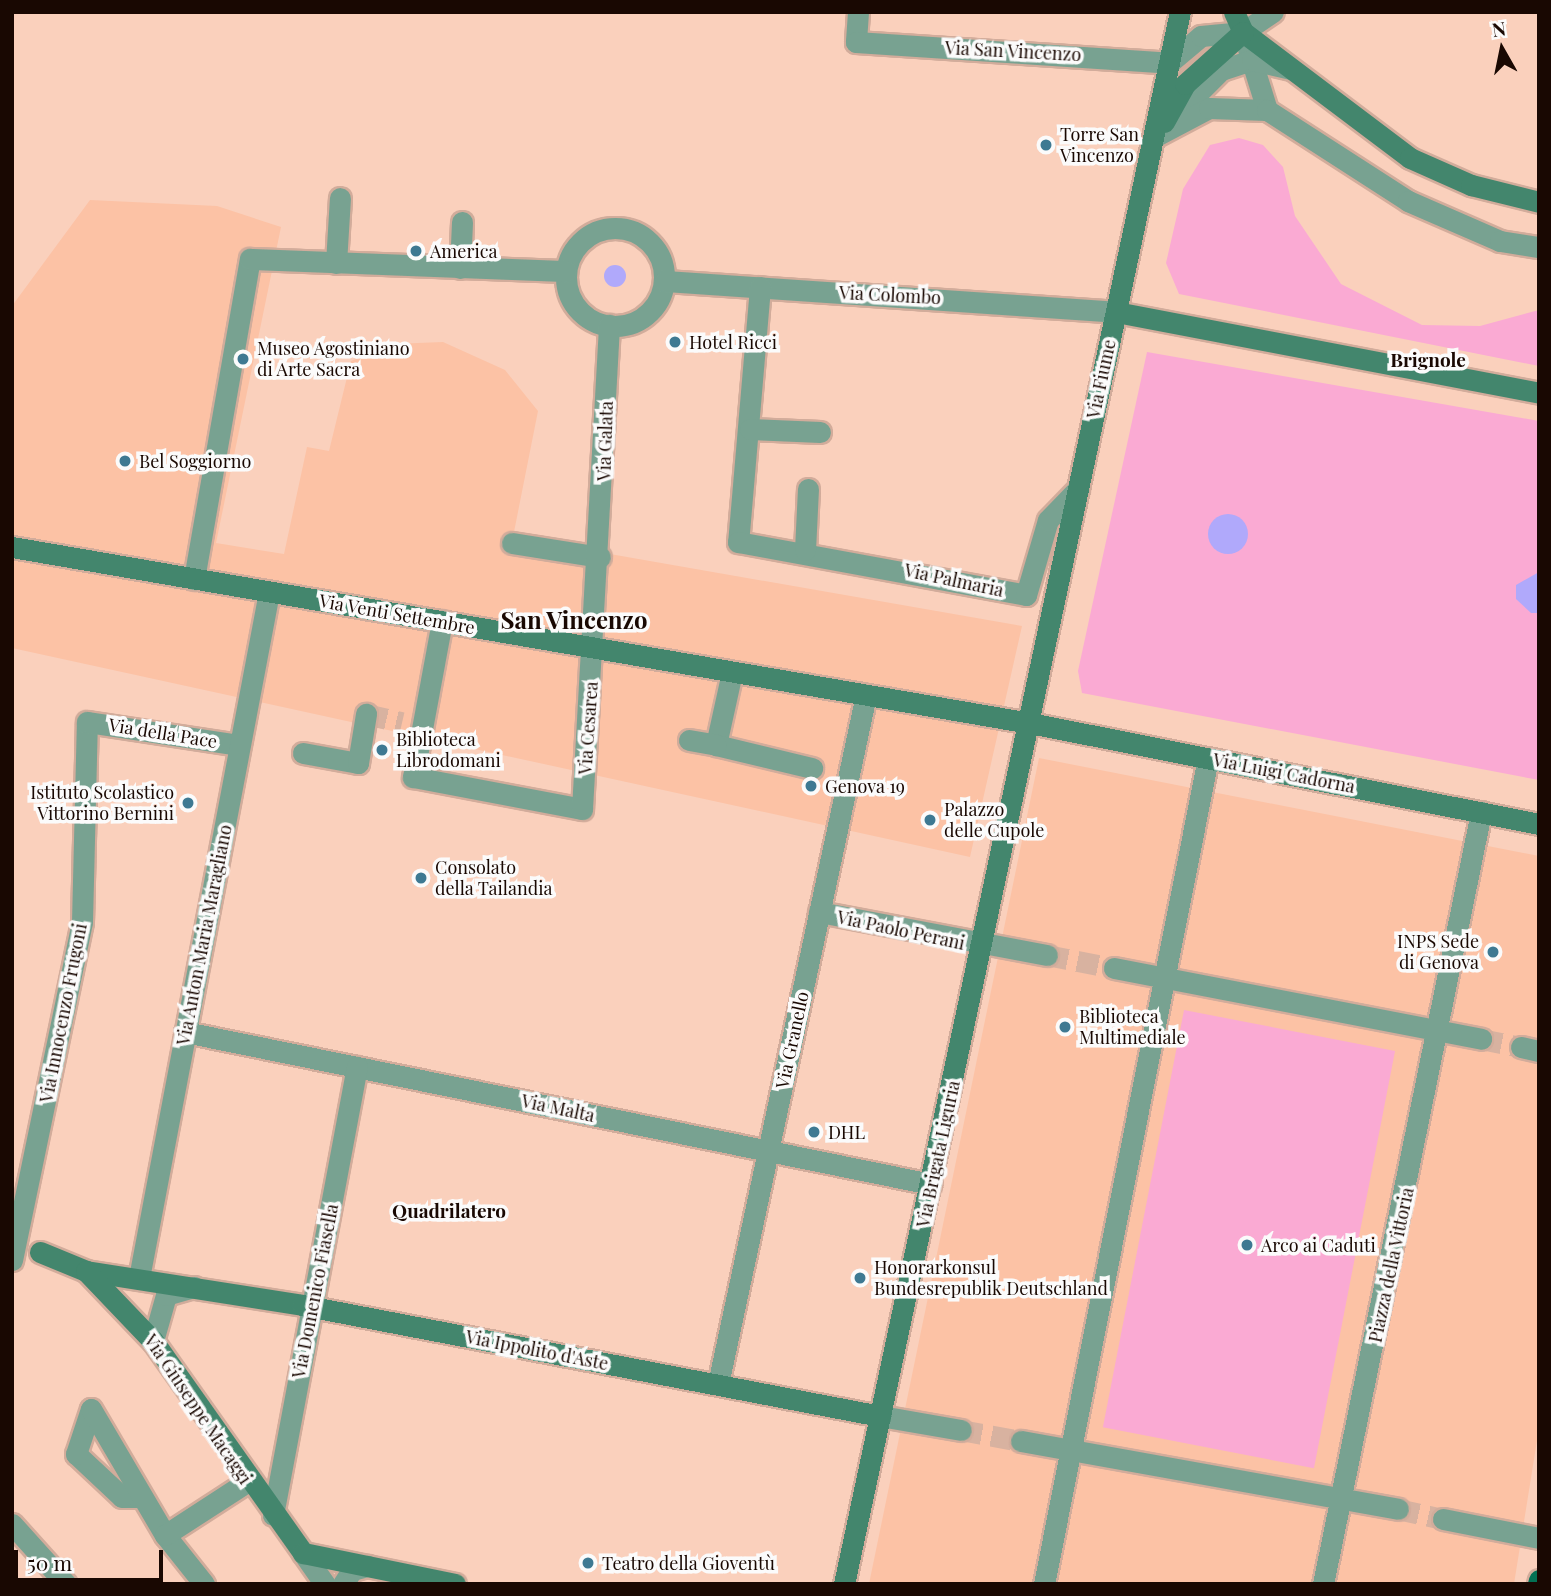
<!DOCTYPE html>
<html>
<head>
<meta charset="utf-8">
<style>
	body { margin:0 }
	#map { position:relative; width:1551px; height:1596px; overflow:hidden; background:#fad0bc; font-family:"Playfair Display",serif }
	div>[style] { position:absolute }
	.built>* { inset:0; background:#fcc2a5 }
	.green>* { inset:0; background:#faaad3; transform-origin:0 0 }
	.water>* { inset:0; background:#b0a9fb }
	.round { border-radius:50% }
	.street-tunnel>* { height:21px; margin-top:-10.5px; transform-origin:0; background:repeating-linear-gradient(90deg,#d8b2a0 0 21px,transparent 0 31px) }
	.roads { filter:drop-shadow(2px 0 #d2ac9b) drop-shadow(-2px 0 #d2ac9b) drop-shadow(0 2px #d2ac9b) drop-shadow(0 -2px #d2ac9b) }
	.street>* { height:21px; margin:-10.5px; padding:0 10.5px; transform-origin:10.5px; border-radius:10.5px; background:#78a291 }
	.street>.ring { margin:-10.5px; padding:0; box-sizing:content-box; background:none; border:21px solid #78a291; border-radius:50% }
	.secondary>* { height:21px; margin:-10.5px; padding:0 10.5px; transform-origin:10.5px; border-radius:10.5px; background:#43866d }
	.primary>* { height:21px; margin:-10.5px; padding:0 10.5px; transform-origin:10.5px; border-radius:10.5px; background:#037154 }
	.dots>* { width:19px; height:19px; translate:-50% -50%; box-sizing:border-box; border:4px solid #fbfbfb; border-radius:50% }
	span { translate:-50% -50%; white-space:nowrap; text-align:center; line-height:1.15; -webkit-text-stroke:7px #fbfbfb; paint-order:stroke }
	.street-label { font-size:18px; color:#190802 }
	.poi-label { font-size:18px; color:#190802 }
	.left { translate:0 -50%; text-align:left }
	.right { translate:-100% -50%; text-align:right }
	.neighbourhood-label { font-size:19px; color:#190802; font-weight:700 }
	.district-label { font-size:24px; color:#190802; font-weight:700 }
	.frame { position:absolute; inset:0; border:14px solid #190802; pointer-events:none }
	.north { position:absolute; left:1467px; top:14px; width:70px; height:70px; -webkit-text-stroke:5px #fbfbfb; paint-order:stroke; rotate:351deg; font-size:19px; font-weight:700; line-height:28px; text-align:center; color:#190802 }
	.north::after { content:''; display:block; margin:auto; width:24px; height:32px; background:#190802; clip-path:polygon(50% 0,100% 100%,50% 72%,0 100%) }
	.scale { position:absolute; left:14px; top:1550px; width:149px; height:32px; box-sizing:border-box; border:4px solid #190802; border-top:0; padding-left:9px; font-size:21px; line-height:24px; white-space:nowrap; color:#190802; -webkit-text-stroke:5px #fbfbfb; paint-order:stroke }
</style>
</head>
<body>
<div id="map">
	<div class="built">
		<i style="clip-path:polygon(90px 200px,217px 206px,281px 227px,216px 543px,284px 554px,307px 447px,329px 451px,351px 361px,392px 344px,443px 342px,505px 370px,538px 411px,513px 537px,1022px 626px,970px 857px,12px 648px,12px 306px)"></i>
		<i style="clip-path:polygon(1039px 758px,1539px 856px,1539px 1428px,1514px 1584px,869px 1584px)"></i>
	</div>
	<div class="green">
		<i style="clip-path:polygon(1239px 138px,1263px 145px,1283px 167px,1295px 216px,1341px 284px,1422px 325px,1480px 326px,1539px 310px,1539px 366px,1179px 294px,1166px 263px,1183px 189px,1210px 145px)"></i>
		<i style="clip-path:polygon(1147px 352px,1539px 421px,1539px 780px,1082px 693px,1078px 671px)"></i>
		<i style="left:1184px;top:1010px;width:215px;height:425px;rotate:11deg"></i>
	</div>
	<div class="water">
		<i class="round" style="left:604px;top:265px;width:22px;height:22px"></i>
		<i class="round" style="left:1208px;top:514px;width:40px;height:40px"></i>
		<i style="clip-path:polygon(1539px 572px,1539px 613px,1531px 613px,1516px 599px,1516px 585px)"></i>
	</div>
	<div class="street-tunnel">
		<i style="left:366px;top:714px;width:37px;rotate:13deg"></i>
		<i style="left:1047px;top:955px;width:68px;rotate:11deg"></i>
		<i style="left:1481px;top:1039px;width:41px;rotate:11.3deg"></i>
		<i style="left:961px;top:1430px;width:61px;rotate:10.4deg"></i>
		<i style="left:1398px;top:1509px;width:46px;rotate:12.5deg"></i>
	</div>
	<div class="roads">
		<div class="street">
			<i style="left:858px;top:12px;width:30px;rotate:94deg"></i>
			<i style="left:856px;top:42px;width:314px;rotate:3.8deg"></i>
			<i style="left:1248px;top:49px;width:64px;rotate:72.7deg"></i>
			<i style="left:1169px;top:63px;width:42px;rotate:-40.2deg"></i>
			<i style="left:1201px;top:36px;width:42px;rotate:-5.4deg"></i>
			<i style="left:1243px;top:32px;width:36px;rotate:-34deg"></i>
			<i style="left:1174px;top:117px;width:66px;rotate:-45deg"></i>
			<i style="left:1221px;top:70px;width:33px;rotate:-18deg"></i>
			<i style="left:1252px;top:60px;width:40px;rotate:13deg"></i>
			<i style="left:1156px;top:136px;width:60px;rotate:-27.8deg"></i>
			<i style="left:1209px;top:108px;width:58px;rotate:2deg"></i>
			<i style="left:1267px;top:110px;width:168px;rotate:32.8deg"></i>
			<i style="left:1408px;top:201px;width:100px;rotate:23.5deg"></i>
			<i style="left:1500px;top:241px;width:39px;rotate:9deg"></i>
			<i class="ring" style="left:566px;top:228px;width:77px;height:77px"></i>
			<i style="left:336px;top:263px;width:65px;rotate:-86.5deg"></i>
			<i style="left:460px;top:268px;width:46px;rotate:-87.5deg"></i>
			<i style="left:665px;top:281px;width:452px;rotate:3.9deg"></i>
			<i style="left:760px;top:287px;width:256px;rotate:94.9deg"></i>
			<i style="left:738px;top:542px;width:293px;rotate:10.4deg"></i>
			<i style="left:1026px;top:595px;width:78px;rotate:-73.7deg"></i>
			<i style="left:1048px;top:520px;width:43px;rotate:-45.9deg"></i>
			<i style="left:750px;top:429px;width:70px;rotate:2.5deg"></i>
			<i style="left:512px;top:543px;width:89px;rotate:9deg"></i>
			<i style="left:805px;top:550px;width:61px;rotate:-87.2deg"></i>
			<i style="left:194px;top:579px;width:325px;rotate:-80.1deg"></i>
			<i style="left:250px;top:259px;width:316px;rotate:2.2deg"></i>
			<i style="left:442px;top:621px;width:159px;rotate:100.5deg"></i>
			<i style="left:413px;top:777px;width:172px;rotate:10.7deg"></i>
			<i style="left:582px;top:809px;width:485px;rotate:-86.8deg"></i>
			<i style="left:732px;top:672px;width:75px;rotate:102.4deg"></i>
			<i style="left:716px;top:745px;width:99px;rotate:13.5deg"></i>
			<i style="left:689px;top:740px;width:27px;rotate:10deg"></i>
			<i style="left:303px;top:753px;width:56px;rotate:10.3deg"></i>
			<i style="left:358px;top:763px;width:50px;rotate:-80.7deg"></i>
			<i style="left:819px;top:912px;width:232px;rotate:10.7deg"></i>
			<i style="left:1114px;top:968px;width:374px;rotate:10.9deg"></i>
			<i style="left:185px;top:1032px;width:761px;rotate:11.52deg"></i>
			<i style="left:1521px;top:1047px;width:18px;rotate:13deg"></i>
			<i style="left:12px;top:1260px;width:345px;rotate:-78.3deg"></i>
			<i style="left:82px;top:922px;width:200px;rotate:-88.6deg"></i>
			<i style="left:87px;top:722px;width:154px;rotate:8.6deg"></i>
			<i style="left:139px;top:1278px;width:698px;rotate:-79.27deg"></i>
			<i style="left:153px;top:1341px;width:48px;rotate:-74.2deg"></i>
			<i style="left:166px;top:1295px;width:29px;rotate:-16deg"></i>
			<i style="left:718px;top:1384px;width:705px;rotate:-77.88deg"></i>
			<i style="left:880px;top:1416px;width:82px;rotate:9.8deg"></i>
			<i style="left:1021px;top:1441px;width:383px;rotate:10.2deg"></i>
			<i style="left:137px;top:1497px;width:15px;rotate:180deg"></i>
			<i style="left:122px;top:1497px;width:63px;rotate:-136.9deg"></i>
			<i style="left:76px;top:1454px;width:47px;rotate:-71.6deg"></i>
			<i style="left:91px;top:1409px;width:146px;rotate:59.6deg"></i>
			<i style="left:273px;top:1515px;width:456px;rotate:-79.4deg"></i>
			<i style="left:1443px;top:1519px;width:98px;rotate:11.2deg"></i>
			<i style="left:12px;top:1524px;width:81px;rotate:48deg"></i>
			<i style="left:303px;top:1553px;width:38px;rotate:55deg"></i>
			<i style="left:204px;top:1584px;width:63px;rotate:-128.5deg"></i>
			<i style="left:165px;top:1535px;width:99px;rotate:-33deg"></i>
			<i style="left:343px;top:1584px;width:17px;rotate:-57deg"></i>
			<i style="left:352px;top:1570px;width:16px;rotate:-15deg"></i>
			<i style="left:1044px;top:1584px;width:842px;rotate:-78.77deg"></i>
			<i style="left:1323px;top:1584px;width:788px;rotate:-78.43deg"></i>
		</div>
		<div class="secondary">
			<i style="left:1234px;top:12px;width:22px;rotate:66deg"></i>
			<i style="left:1243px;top:32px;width:209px;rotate:37deg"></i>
			<i style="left:1410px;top:158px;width:67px;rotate:23.9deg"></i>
			<i style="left:1471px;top:185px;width:70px;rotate:14deg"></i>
			<i style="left:1164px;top:122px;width:43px;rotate:-61.1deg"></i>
			<i style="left:1185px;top:84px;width:78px;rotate:-41.9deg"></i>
			<i style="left:1116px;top:312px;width:431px;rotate:10.8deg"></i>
			<i style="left:12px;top:547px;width:1033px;rotate:9.81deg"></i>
			<i style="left:1030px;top:723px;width:519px;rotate:11.22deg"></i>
			<i style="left:40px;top:1252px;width:50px;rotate:22.4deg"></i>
			<i style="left:86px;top:1271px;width:219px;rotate:8.9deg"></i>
			<i style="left:302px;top:1305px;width:589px;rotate:10.87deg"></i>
			<i style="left:86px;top:1271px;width:97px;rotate:46.3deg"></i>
			<i style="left:153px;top:1341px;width:260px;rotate:54.7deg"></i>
			<i style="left:303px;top:1553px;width:155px;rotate:11.5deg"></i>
			<i style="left:844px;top:1584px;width:1608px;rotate:-77.94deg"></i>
		</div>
		<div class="primary">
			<i style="left:1538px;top:1584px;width:4px;rotate:-76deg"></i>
		</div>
	</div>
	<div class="dots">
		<i style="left:1046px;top:145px;background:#3e7992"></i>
		<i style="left:416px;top:251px;background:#3e7992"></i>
		<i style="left:675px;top:342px;background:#3e7992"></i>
		<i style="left:243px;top:359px;background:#3e7992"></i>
		<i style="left:125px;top:461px;background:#3e7992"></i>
		<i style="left:382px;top:750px;background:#3e7992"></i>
		<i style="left:811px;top:786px;background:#3e7992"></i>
		<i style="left:188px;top:803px;background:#3e7992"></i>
		<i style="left:930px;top:820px;background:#3e7992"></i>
		<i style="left:421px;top:878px;background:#3e7992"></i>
		<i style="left:1493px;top:952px;background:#3e7992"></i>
		<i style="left:1065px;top:1027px;background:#3e7992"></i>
		<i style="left:814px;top:1132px;background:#3e7992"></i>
		<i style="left:1247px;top:1245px;background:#3e7992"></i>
		<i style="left:860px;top:1278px;background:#3e7992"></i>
		<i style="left:588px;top:1563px;background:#3e7992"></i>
	</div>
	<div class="street-label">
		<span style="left:1013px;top:51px;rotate:3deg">Via San Vincenzo</span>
		<span style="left:890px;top:295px;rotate:3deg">Via Colombo</span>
		<span style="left:1101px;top:379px;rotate:-78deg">Via Fiume</span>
		<span style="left:605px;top:441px;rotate:-88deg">Via Galata</span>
		<span style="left:954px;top:580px;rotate:12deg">Via Palmaria</span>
		<span style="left:397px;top:614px;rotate:10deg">Via Venti Settembre</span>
		<span style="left:588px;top:728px;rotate:-86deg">Via Cesarea</span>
		<span style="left:163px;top:733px;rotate:9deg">Via della Pace</span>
		<span style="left:1284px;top:773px;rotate:11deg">Via Luigi Cadorna</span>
		<span style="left:901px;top:930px;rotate:12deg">Via Paolo Perani</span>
		<span style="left:204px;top:935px;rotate:-79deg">Via Anton Maria Maragliano</span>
		<span style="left:63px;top:1013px;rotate:-79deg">Via Innocenzo Frugoni</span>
		<span style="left:792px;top:1040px;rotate:-78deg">Via Granello</span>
		<span style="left:558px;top:1108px;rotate:12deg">Via Malta</span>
		<span style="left:938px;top:1154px;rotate:-78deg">Via Brigata Liguria</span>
		<span style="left:1391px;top:1265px;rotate:-78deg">Piazza della Vittoria</span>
		<span style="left:315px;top:1291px;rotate:-79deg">Via Domenico Fiasella</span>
		<span style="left:537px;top:1350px;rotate:11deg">Via Ippolito d'Aste</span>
		<span style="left:198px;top:1409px;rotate:56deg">Via Giuseppe Macaggi</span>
	</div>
	<div class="poi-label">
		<span class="left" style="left:1060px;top:145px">Torre San<br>Vincenzo</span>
		<span class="left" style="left:430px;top:251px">America</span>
		<span class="left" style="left:689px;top:342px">Hotel Ricci</span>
		<span class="left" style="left:257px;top:359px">Museo Agostiniano<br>di Arte Sacra</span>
		<span class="left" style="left:139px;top:461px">Bel Soggiorno</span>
		<span class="left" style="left:396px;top:750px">Biblioteca<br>Librodomani</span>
		<span class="left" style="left:825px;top:786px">Genova 19</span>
		<span class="right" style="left:174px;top:803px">Istituto Scolastico<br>Vittorino Bernini</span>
		<span class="left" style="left:944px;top:820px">Palazzo<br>delle Cupole</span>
		<span class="left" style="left:435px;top:878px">Consolato<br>della Tailandia</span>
		<span class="right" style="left:1479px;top:952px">INPS Sede<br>di Genova</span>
		<span class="left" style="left:1079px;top:1027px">Biblioteca<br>Multimediale</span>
		<span class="left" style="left:828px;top:1132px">DHL</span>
		<span class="left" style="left:1261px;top:1245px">Arco ai Caduti</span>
		<span class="left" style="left:874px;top:1278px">Honorarkonsul<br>Bundesrepublik Deutschland</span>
		<span class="left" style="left:602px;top:1563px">Teatro della Gioventù</span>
	</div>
	<div class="neighbourhood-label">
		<span style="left:1428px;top:360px">Brignole</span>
		<span style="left:449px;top:1211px">Quadrilatero</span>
	</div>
	<div class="district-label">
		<span style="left:574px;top:620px">San Vincenzo</span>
	</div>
	<div class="frame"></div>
	<div class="north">N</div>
	<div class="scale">50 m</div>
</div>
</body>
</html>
